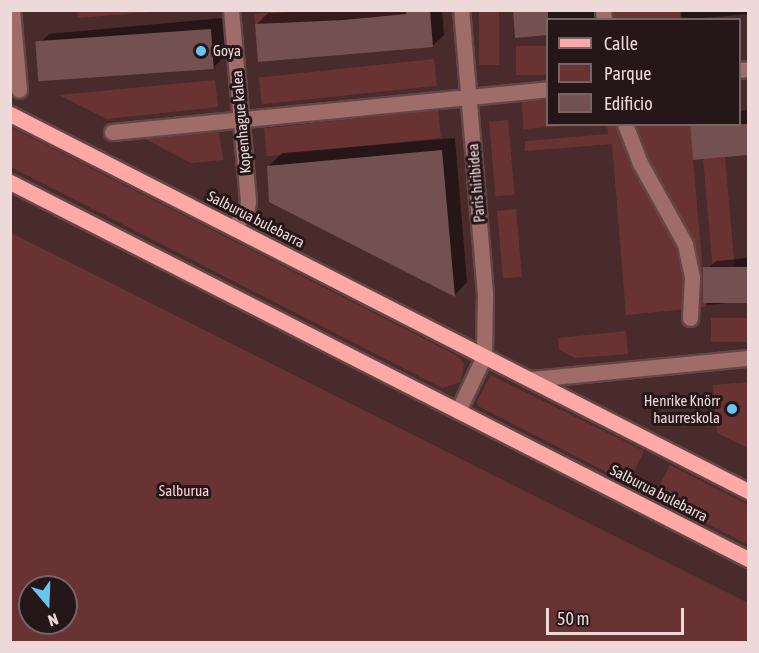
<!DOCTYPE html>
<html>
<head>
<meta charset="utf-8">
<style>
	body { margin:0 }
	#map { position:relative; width:759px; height:653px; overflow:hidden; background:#482b2a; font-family:"Asap Condensed",sans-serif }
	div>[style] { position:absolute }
	.green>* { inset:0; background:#6a3333; transform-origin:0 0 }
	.shadow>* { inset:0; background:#0007 }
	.building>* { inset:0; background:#725150; transform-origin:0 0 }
	.roads { filter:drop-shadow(2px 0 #624746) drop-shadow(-2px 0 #624746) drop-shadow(0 2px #624746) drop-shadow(0 -2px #624746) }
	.minor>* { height:15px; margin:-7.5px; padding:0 7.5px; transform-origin:7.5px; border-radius:7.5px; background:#a06c6a }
	.major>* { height:15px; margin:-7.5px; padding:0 7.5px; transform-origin:7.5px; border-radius:7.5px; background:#ffa9a7 }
	.dots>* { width:16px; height:16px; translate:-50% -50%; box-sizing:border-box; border:3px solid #251717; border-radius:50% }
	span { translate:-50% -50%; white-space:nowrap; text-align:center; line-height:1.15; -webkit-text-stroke:6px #251717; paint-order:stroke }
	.poi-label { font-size:15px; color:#edd9d8 }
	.left { translate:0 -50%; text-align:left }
	.right { translate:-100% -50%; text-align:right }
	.street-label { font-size:15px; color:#edd9d8 }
	.park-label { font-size:15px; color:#fad0ce }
	.frame { position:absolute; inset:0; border:12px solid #edd9d8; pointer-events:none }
	.legend { position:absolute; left:546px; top:18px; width:195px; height:108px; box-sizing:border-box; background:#251717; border:2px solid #756564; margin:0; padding:8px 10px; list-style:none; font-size:18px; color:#edd9d8 }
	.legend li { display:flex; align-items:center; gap:12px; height:30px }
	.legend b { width:30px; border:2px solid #756564 }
	.north { position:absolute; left:18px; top:575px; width:60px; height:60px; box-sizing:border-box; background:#251717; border:2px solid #756564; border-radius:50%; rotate:161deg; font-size:16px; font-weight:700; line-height:24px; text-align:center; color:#edd9d8 }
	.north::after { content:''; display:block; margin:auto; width:21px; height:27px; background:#68c4f0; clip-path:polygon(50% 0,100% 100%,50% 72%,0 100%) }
	.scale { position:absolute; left:546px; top:608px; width:138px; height:27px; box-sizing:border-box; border:3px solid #edd9d8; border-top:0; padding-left:8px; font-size:18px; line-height:21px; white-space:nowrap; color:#edd9d8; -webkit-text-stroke:4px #251717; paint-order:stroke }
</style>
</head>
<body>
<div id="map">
	<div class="green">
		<i style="clip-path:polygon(292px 10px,408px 11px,406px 14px,362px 18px,255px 24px,254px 14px)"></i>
		<i style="clip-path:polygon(164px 11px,78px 18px,77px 11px,164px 10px)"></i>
		<i style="left:479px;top:11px;width:20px;height:54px"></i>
		<i style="left:607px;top:11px;width:73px;height:8px"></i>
		<i style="left:547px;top:46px;width:29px;height:31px;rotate:90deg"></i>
		<i style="left:434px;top:59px;width:27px;height:176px;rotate:84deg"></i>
		<i style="clip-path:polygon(215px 80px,218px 107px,107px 119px,59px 95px)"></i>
		<i style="clip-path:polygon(547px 100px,548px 124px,578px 125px,523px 129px,522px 102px)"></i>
		<i style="left:438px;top:110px;width:28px;height:175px;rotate:84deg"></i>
		<i style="left:508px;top:120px;width:75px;height:19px;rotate:85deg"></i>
		<i style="clip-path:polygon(607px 125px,621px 125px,685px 256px,688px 309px,626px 315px,612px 144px,525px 151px,525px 141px,608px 134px)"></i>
		<i style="clip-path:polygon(629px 125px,690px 125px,706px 307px,694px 308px,696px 294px,661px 192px)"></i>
		<i style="clip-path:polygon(11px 127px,456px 355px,464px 363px,461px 382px,442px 388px,11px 167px)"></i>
		<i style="clip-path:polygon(219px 132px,223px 160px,191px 163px,145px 139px)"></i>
		<i style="left:725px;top:157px;width:112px;height:22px;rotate:85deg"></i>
		<i style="left:516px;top:209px;width:68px;height:19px;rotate:85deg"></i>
		<i style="clip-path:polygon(evenodd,11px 233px,748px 603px,748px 642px,11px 642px,11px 233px,30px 587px,66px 587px,66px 623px,30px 623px,30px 587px)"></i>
		<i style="left:748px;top:318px;width:24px;height:37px;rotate:90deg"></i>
		<i style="clip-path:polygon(626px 331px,628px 354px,575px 358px,559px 350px,558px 338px)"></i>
		<i style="clip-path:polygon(491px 375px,644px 451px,628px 483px,478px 406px,477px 401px)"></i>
		<i style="clip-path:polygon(748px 382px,748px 448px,717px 433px,713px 385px)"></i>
		<i style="clip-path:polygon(670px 465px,748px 505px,748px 545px,654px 496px)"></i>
	</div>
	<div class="shadow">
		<i style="clip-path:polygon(331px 10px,442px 10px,444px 35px,432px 46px,257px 24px,268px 13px)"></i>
		<i style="clip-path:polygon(515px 10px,607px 10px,605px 20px,548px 20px)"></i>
		<i style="clip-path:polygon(681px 10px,748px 10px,748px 14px,682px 20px)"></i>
		<i style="clip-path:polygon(222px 18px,225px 56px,214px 67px,38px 45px,49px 34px)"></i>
		<i style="clip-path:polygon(748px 110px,748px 154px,694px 158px,740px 124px,740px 111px)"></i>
		<i style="clip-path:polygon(455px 138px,467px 282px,455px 295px,269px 166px,282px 153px)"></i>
		<i style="clip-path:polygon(748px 258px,748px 301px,707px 305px,704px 272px,716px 261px)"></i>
	</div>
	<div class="building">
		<i style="clip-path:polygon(406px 10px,430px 10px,433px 47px,258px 62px,255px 24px,343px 20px,406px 14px)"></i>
		<i style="clip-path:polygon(513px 10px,548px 10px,548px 35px,515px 38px)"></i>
		<i style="left:211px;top:29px;width:40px;height:176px;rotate:86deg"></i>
		<i style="clip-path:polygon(690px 124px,748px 124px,748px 155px,693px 160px)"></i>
		<i style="clip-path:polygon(442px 150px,455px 297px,269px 202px,267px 166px)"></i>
		<i style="left:748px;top:267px;width:36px;height:45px;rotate:90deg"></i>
	</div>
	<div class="roads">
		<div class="minor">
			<i style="left:12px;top:10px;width:80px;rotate:85deg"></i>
			<i style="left:231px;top:10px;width:192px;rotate:84.9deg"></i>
			<i style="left:248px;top:201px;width:12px;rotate:99deg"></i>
			<i style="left:246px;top:213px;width:19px;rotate:133deg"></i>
			<i style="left:603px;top:10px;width:10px;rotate:84deg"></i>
			<i style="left:740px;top:70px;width:8px;rotate:-7deg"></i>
			<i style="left:625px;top:124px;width:42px;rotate:69deg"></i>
			<i style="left:640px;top:163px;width:93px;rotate:60.9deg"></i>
			<i style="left:685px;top:244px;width:34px;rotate:78deg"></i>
			<i style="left:692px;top:277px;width:41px;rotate:92.8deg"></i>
			<i style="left:112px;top:132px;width:438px;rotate:-5.6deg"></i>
			<i style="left:532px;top:379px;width:217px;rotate:-5.6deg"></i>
			<i style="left:458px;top:411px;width:61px;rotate:-64.7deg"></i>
			<i style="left:484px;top:356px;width:62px;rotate:-89.1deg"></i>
			<i style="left:485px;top:294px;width:285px;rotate:-94.8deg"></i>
		</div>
		<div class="major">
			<i style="left:10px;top:114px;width:829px;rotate:27.06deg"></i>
			<i style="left:10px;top:182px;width:829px;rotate:27.06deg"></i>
		</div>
	</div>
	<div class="dots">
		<i style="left:201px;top:51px;background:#68c4f0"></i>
		<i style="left:732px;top:409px;background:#68c4f0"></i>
	</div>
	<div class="poi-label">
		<span class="left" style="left:213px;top:51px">Goya</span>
		<span class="right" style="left:720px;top:409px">Henrike Knörr<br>haurreskola</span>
	</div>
	<div class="street-label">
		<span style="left:241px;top:122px;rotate:-95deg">Kopenhague kalea</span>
		<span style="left:476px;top:183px;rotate:-95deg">Paris hiribidea</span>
		<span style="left:256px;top:219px;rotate:27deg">Salburua bulebarra</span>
		<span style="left:659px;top:493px;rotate:27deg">Salburua bulebarra</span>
	</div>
	<div class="park-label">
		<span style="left:184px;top:491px">Salburua</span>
	</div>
	<div class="frame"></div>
	<ul class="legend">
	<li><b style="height:8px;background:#ffa9a7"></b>Calle</li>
	<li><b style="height:16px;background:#6a3333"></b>Parque</li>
	<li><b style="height:16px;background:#725150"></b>Edificio</li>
	</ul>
	<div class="north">N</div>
	<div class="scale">50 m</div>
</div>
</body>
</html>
